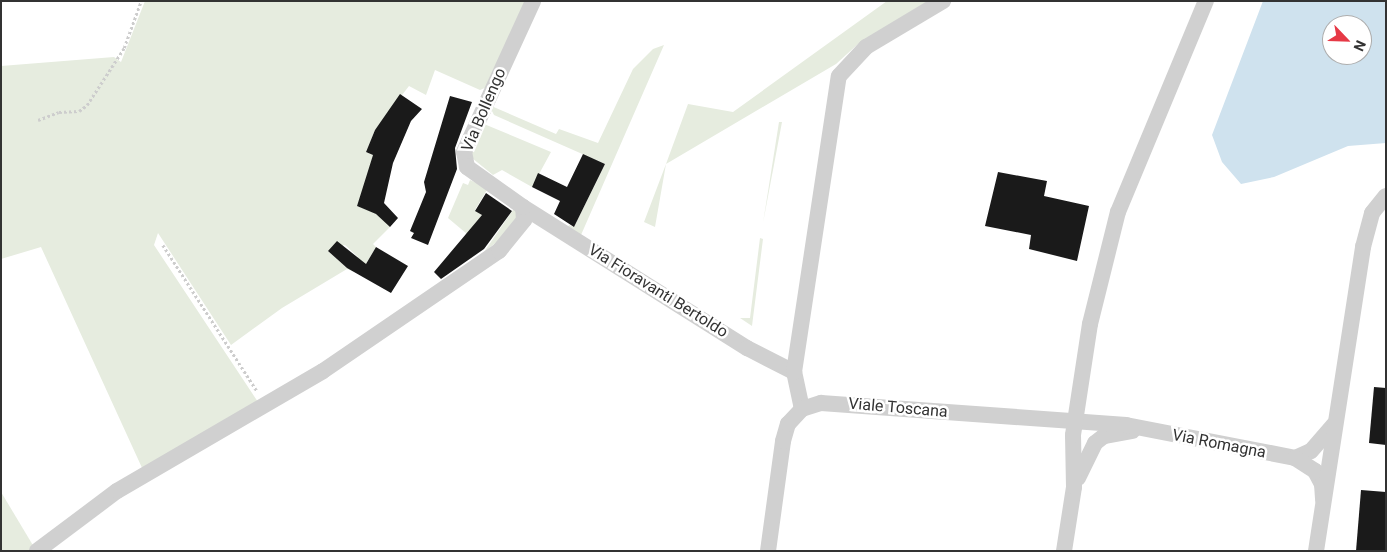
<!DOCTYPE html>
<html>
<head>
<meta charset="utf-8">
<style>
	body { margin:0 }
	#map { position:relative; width:1387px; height:552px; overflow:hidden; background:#fff; font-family:Roboto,sans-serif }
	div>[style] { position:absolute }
	.green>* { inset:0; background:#e6ecdf }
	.water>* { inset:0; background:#cfe2ee }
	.building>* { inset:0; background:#1a1a1a }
	.path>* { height:2.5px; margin-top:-1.25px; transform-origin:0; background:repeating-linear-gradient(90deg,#cdcdcd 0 2.5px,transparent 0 5px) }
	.minor>* { height:16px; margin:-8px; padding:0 8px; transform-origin:8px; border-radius:8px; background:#d0d0d0 }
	span { translate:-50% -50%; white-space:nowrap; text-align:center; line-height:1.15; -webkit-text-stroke:5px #fff; paint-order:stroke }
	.street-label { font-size:16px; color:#333 }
	.frame { position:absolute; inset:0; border:2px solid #333; pointer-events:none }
	.north { position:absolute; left:1322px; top:15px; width:50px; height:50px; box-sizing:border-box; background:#fff; border:1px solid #adadad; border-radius:50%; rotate:114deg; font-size:14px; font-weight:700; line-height:20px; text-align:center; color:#333 }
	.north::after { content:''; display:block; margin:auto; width:18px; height:22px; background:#e63946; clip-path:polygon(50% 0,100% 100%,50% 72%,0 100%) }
</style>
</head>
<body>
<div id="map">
	<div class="green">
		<i style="clip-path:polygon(evenodd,145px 1px,529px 1px,487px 87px,480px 90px,435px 70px,426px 95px,409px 86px,375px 130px,366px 152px,373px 155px,369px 175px,357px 206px,380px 215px,390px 227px,373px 244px,376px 247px,360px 274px,347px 269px,282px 308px,231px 345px,158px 233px,154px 245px,258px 402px,143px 470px,41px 247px,1px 259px,1px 66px,114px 57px,121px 62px,145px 1px,345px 245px,358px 257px,347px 268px,328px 251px,345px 245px)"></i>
		<i style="clip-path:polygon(887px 1px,928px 1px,858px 44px,836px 64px,666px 164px,655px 227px,644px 222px,666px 164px,688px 104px,733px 112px)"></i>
		<i style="clip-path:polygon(664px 45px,581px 235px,567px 229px,569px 225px,574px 227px,605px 164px,494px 115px,489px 105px,556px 134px,559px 129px,598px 143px,633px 69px,653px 49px)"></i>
		<i style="clip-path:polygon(779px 122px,782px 122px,763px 223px)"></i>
		<i style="clip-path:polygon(484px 124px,551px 152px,532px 187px,502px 170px,493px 175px,472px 158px,469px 151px)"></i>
		<i style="clip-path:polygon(470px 180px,488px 188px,475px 210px,482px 215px,467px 234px,448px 218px,463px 183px,468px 185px)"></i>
		<i style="clip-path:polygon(515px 207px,519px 214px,507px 234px,484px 252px)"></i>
		<i style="clip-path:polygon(760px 238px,763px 239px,752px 326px,740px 318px,750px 318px)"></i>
		<i style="clip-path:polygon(1px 492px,34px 547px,29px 551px,1px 551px)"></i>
	</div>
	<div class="water">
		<i style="clip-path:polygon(evenodd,1263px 1px,1386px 1px,1386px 143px,1348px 146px,1274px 177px,1241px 184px,1222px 162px,1212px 135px,1263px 1px,1332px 25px,1362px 25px,1362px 55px,1332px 55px,1332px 25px)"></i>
	</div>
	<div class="building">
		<i style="clip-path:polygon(400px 94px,422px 109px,411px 121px,393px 163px,384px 203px,398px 218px,390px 227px,376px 214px,357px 206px,373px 155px,366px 152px,375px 130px)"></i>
		<i style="clip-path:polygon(450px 96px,472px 102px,455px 148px,457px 169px,428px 245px,411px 238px,414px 233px,410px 231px,426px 192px,424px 182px)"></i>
		<i style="clip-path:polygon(583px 154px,605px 164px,574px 227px,554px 214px,560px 201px,532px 187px,538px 173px,567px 187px)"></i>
		<i style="clip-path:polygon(998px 172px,1047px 181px,1044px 196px,1089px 206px,1077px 261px,1029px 249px,1031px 235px,985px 226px)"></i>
		<i style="clip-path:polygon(486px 193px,512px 211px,484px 249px,441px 279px,434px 272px,482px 215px,475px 211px)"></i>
		<i style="clip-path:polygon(337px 241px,366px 264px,376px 247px,408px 266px,391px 293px,347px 268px,328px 251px)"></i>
		<i style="clip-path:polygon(1374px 387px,1386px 388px,1386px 445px,1369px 443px)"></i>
		<i style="clip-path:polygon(1361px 490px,1386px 492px,1386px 551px,1356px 551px)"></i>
	</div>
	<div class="path">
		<i style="left:38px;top:120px;width:22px;rotate:-21deg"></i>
		<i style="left:59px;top:112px;width:20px;rotate:-3deg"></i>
		<i style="left:79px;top:111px;width:10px;rotate:-37deg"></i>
		<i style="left:87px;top:105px;width:68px;rotate:-57deg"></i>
		<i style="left:124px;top:48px;width:50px;rotate:-70.1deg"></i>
		<i style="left:163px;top:245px;width:174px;rotate:57.2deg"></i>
	</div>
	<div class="minor">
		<i style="left:523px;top:207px;width:265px;rotate:32.2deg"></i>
		<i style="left:747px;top:348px;width:53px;rotate:27.1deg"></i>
		<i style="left:802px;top:409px;width:38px;rotate:-102deg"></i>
		<i style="left:794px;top:372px;width:299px;rotate:-81.4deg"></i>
		<i style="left:839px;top:76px;width:40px;rotate:-47deg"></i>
		<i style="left:866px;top:47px;width:90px;rotate:-30.9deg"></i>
		<i style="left:1295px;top:458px;width:17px;rotate:-24deg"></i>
		<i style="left:1311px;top:451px;width:35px;rotate:-49deg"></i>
		<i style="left:1078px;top:478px;width:39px;rotate:-64deg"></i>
		<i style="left:1095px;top:443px;width:11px;rotate:-38deg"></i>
		<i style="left:1104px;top:436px;width:29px;rotate:-10deg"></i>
		<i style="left:37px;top:551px;width:100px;rotate:-36.9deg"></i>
		<i style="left:117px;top:491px;width:238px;rotate:-30.2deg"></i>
		<i style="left:323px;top:371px;width:213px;rotate:-34.3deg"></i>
		<i style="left:499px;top:251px;width:40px;rotate:-51deg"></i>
		<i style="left:524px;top:220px;width:13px;rotate:-94deg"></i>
		<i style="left:523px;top:207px;width:69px;rotate:-144.5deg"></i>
		<i style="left:467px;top:167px;width:15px;rotate:-101deg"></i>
		<i style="left:464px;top:152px;width:166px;rotate:-65.4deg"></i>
		<i style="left:768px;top:551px;width:111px;rotate:-82.2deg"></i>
		<i style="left:783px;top:441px;width:18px;rotate:-74deg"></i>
		<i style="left:788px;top:424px;width:21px;rotate:-47deg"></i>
		<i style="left:802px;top:409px;width:20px;rotate:-18deg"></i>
		<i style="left:821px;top:403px;width:306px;rotate:4.1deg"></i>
		<i style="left:1126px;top:425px;width:172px;rotate:11deg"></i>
		<i style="left:1295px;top:458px;width:24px;rotate:33deg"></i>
		<i style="left:1315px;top:471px;width:15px;rotate:62deg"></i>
		<i style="left:1322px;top:484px;width:16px;rotate:86deg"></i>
		<i style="left:1064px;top:551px;width:65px;rotate:-81.1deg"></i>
		<i style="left:1074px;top:487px;width:52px;rotate:-91.1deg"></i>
		<i style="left:1073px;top:435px;width:112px;rotate:-81.3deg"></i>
		<i style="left:1090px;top:324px;width:115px;rotate:-76deg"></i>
		<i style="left:1118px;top:212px;width:229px;rotate:-67.4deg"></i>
		<i style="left:1316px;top:551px;width:308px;rotate:-81.2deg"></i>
		<i style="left:1363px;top:247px;width:35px;rotate:-75deg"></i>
		<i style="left:1372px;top:213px;width:22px;rotate:-51deg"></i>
	</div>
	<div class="street-label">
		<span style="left:484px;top:110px;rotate:-67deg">Via Bollengo</span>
		<span style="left:658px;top:291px;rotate:32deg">Via Fioravanti Bertoldo</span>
		<span style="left:898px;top:408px;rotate:5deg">Viale Toscana</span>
		<span style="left:1219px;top:444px;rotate:11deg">Via Romagna</span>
	</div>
	<div class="frame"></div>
	<div class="north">N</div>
</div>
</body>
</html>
